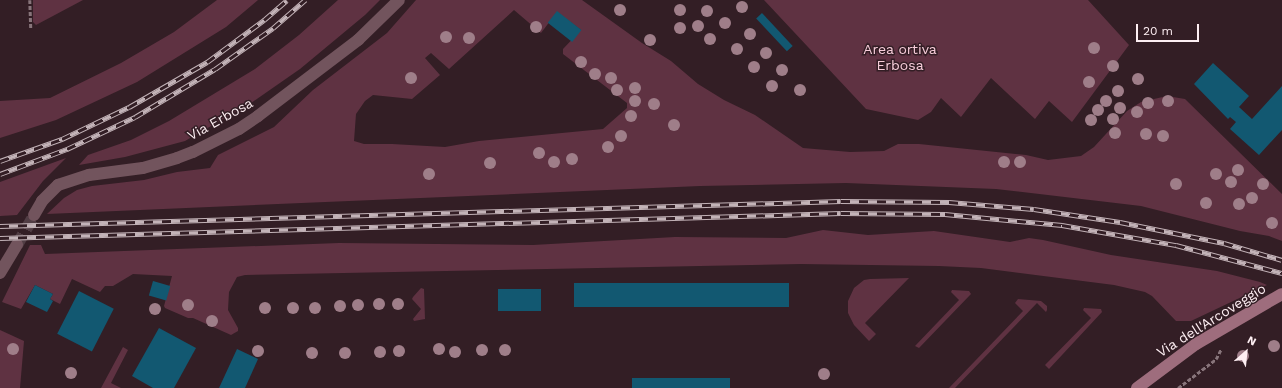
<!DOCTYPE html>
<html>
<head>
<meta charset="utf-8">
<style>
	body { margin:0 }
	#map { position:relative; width:1282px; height:388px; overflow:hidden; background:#331e25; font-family:"Work Sans",sans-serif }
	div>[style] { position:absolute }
	.green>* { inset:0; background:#5f3242 }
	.building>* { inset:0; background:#125871; transform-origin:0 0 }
	.street-tunnel>* { height:12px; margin-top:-6px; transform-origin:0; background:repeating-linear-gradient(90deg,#513d44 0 12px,transparent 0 18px) }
	.path>* { height:2.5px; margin-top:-1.25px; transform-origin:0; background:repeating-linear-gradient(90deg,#88757b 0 4px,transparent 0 6px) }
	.street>* { height:12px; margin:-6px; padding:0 6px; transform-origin:6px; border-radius:6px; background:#72545d }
	.secondary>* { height:12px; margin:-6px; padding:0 6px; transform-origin:6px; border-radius:6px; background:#9e6d7d }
	.rail>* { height:4.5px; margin-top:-2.25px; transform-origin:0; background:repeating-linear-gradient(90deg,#331e25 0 9px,#c3b3b8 0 18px); box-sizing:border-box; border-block:1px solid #c3b3b8 }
	.trees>* { width:12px; height:12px; margin:-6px; border-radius:50%; background:#9f7e89 }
	span { translate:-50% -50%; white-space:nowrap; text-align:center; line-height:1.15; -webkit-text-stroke:3px #331e25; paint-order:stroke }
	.park-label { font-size:14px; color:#f8cdda }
	.street-label { font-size:14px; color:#feeff3 }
	.north { position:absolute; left:1226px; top:332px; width:40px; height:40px; -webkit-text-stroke:3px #331e25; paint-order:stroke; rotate:27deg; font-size:11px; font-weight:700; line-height:16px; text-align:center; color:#feeff3 }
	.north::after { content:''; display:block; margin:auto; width:14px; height:18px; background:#feeff3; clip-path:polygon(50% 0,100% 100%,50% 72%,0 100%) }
	.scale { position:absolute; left:1136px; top:24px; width:63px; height:18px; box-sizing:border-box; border:2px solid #feeff3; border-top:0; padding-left:5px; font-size:12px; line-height:14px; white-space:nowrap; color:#feeff3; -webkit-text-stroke:3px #331e25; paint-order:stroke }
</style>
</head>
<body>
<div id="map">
	<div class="green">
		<i style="clip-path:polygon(33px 0,83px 0,36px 25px,33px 22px)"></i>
		<i style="clip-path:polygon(217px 0,258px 0,226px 27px,137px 82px,56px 120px,0 138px,0 101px,50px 98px,121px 63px,174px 32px)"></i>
		<i style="clip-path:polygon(338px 0,380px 0,365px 15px,300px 69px,251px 103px,185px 141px,125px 157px,79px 165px,88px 155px,131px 140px,169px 121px,255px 69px,299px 35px)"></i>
		<i style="clip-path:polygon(evenodd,416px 0,582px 0,642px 43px,671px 61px,698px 84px,724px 100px,755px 115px,803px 148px,850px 152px,884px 151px,898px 144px,919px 144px,1026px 155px,1048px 160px,1081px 156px,1094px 147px,1127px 111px,1141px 102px,1167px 96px,1185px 99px,1282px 194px,1282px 241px,1269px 236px,1240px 231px,1141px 206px,996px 189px,846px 183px,700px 186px,47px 214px,64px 198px,77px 190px,92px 186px,144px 180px,177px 172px,210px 168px,218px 155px,274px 127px,313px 90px,387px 33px,416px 0,514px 10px,541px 33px,557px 12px,581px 30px,563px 49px,563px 54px,627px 103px,627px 108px,603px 129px,479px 141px,445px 147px,392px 144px,364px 144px,354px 141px,356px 114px,365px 101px,373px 95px,412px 99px,440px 75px,425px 58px,431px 53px,449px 69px,514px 10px)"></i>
		<i style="clip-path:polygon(764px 0,1088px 0,1129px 45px,1072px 122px,1049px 101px,1035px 119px,991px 78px,961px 117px,941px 98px,931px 112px,918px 120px,866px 109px)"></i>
		<i style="clip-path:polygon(66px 158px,43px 181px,17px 215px,0 216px,0 182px)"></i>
		<i style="clip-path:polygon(823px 230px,868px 235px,934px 231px,1010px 242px,1029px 238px,1043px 240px,1111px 255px,1217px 271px,1260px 282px,1267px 285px,1191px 321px,1176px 321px,1152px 296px,1145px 292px,1114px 285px,981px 268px,939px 266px,801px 264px,245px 275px,237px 277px,229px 292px,228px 310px,238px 328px,238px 331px,231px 335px,193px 318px,188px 318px,165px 308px,164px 306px,172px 276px,133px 274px,113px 286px,105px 286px,100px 292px,72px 279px,60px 304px,50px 299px,53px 294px,35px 285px,21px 309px,2px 302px,30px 245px,41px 245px,45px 254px,339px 243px,533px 245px,675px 237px,786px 238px)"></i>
		<i style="clip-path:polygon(909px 278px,865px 323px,876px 334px,869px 341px,854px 325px,848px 313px,848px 301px,854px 288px,864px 280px,870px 279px)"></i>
		<i style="clip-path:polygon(421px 288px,424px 289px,425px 319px,414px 321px,413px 319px,421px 309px,412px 299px,413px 297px)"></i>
		<i style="clip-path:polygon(952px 290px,969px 291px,971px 294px,919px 348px,915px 346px,959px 300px,951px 292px)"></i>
		<i style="clip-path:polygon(1018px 299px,1041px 301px,1047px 306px,1047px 310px,1046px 312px,1037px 303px,955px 388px,949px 388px,1023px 311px,1015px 303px)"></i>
		<i style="clip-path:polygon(1084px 308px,1101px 309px,1102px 312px,1049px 369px,1045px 365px,1091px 318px,1083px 310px)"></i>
		<i style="clip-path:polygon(0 330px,24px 341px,20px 388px,0 388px)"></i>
		<i style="clip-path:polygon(123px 347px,128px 350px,111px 383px,121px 388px,101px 388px)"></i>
	</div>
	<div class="building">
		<i style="left:557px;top:11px;width:31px;height:15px;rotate:38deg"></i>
		<i style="left:762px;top:13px;width:45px;height:8px;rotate:47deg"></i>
		<i style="clip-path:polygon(1213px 63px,1249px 96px,1239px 107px,1252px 119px,1282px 86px,1282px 130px,1259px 155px,1230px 129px,1236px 122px,1230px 117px,1228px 119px,1194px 84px)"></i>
		<i style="left:153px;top:281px;width:18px;height:15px;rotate:16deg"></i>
		<i style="left:789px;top:283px;width:24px;height:215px;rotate:90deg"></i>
		<i style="clip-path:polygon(35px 285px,53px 294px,50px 299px,53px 301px,47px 312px,26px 302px)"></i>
		<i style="left:498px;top:289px;width:43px;height:22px"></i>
		<i style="left:79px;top:291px;width:39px;height:48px;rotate:27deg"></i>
		<i style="clip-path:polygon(159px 328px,196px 348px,174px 388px,153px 388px,132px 376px)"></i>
		<i style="clip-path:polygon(237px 349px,258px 359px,245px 388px,219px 388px)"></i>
		<i style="left:730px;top:378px;width:10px;height:98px;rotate:90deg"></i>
	</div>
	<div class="street-tunnel">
		<i style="left:17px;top:245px;width:34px;rotate:-60deg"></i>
	</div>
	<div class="path">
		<i style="left:30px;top:0;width:29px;rotate:88deg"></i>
		<i style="left:1178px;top:388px;width:48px;rotate:-37.3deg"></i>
		<i style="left:1216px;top:359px;width:11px;rotate:-63deg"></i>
	</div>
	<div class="street">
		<i style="left:34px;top:215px;width:16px;rotate:-60deg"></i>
		<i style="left:42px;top:201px;width:23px;rotate:-45deg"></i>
		<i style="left:58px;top:185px;width:33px;rotate:-18deg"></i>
		<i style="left:89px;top:175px;width:54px;rotate:-7.4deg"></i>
		<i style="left:143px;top:168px;width:35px;rotate:-16deg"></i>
		<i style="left:177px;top:158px;width:17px;rotate:-21deg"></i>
		<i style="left:193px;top:152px;width:51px;rotate:-26.6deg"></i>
		<i style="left:239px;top:129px;width:23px;rotate:-34deg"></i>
		<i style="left:258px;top:116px;width:126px;rotate:-37.2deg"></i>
		<i style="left:358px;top:40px;width:57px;rotate:-44.3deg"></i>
		<i style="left:0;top:273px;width:33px;rotate:-59deg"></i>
	</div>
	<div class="secondary">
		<i style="left:1137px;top:388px;width:74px;rotate:-36.7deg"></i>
		<i style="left:1196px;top:344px;width:99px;rotate:-30.2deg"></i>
	</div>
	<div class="rail">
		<i style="left:0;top:161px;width:66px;rotate:-19.5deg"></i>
		<i style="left:62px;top:139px;width:74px;rotate:-25.5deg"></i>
		<i style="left:129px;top:107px;width:90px;rotate:-30deg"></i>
		<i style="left:207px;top:62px;width:71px;rotate:-36.4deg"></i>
		<i style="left:264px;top:20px;width:30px;rotate:-41deg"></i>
		<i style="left:0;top:174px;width:72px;rotate:-20.5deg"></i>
		<i style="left:67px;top:149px;width:75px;rotate:-25.2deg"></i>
		<i style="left:135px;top:117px;width:93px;rotate:-31deg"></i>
		<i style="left:215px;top:69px;width:71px;rotate:-35.3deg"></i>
		<i style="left:273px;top:28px;width:43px;rotate:-41.2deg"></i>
		<i style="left:0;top:226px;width:841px;rotate:-1.7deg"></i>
		<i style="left:841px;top:201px;width:108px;rotate:0.5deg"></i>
		<i style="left:949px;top:202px;width:85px;rotate:4.7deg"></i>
		<i style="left:1034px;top:209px;width:87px;rotate:8.6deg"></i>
		<i style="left:1120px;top:222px;width:106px;rotate:11.4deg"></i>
		<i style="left:1224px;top:243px;width:60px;rotate:16.3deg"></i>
		<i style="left:0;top:238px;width:841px;rotate:-1.7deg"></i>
		<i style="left:841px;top:213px;width:104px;rotate:0.6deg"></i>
		<i style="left:945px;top:214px;width:118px;rotate:5.4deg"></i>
		<i style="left:1062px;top:225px;width:116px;rotate:10deg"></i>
		<i style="left:1176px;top:245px;width:110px;rotate:14.8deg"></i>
	</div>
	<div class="trees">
		<i style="left:742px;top:7px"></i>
		<i style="left:620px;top:10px"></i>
		<i style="left:680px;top:10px"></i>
		<i style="left:707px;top:11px"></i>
		<i style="left:725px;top:23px"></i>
		<i style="left:698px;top:26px"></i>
		<i style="left:536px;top:27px"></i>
		<i style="left:680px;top:28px"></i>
		<i style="left:750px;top:34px"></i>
		<i style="left:446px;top:37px"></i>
		<i style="left:469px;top:38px"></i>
		<i style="left:710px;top:39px"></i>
		<i style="left:650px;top:40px"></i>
		<i style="left:1094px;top:48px"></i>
		<i style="left:737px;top:49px"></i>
		<i style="left:766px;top:53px"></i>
		<i style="left:581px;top:62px"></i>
		<i style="left:1113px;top:66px"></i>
		<i style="left:754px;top:67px"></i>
		<i style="left:782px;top:70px"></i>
		<i style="left:595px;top:74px"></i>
		<i style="left:411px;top:78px"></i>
		<i style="left:611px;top:78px"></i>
		<i style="left:1138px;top:79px"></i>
		<i style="left:1089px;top:82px"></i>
		<i style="left:772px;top:86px"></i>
		<i style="left:635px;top:88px"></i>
		<i style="left:617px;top:90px"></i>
		<i style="left:800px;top:90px"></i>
		<i style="left:1118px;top:91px"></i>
		<i style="left:635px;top:101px"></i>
		<i style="left:1106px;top:101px"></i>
		<i style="left:1168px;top:101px"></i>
		<i style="left:1148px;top:103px"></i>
		<i style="left:654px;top:104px"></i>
		<i style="left:1120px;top:108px"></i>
		<i style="left:1098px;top:110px"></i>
		<i style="left:1137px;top:112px"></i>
		<i style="left:631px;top:116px"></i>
		<i style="left:1113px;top:119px"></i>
		<i style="left:1091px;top:120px"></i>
		<i style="left:674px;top:125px"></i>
		<i style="left:1115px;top:133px"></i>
		<i style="left:1146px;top:134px"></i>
		<i style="left:621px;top:136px"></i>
		<i style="left:1163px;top:136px"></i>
		<i style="left:608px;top:147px"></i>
		<i style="left:539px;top:153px"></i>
		<i style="left:572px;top:159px"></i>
		<i style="left:554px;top:162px"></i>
		<i style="left:1004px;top:162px"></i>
		<i style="left:1020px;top:162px"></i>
		<i style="left:490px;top:163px"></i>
		<i style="left:1238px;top:170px"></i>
		<i style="left:429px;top:174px"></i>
		<i style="left:1216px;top:174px"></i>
		<i style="left:1231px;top:182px"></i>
		<i style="left:1176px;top:184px"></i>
		<i style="left:1263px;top:184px"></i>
		<i style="left:1252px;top:198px"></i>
		<i style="left:1206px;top:203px"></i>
		<i style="left:1239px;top:204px"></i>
		<i style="left:1272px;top:223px"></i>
		<i style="left:379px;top:304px"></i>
		<i style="left:398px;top:304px"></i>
		<i style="left:188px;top:305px"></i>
		<i style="left:358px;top:305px"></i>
		<i style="left:340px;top:306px"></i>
		<i style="left:265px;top:308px"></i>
		<i style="left:293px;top:308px"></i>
		<i style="left:315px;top:308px"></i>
		<i style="left:155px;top:309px"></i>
		<i style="left:212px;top:321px"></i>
		<i style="left:1274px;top:346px"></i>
		<i style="left:13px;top:349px"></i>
		<i style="left:439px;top:349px"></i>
		<i style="left:482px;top:350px"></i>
		<i style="left:505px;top:350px"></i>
		<i style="left:258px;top:351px"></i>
		<i style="left:399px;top:351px"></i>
		<i style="left:380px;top:352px"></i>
		<i style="left:455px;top:352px"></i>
		<i style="left:312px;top:353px"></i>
		<i style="left:345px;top:353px"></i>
		<i style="left:1243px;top:356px"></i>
		<i style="left:71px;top:373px"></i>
		<i style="left:824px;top:374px"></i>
	</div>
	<div class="park-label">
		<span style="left:900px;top:57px">Area ortiva<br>Erbosa</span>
	</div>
	<div class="street-label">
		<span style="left:220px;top:119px;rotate:-29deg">Via Erbosa</span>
		<span style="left:1211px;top:320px;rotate:-32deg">Via dell'Arcoveggio</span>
	</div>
	<div class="north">N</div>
	<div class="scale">20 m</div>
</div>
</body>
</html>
